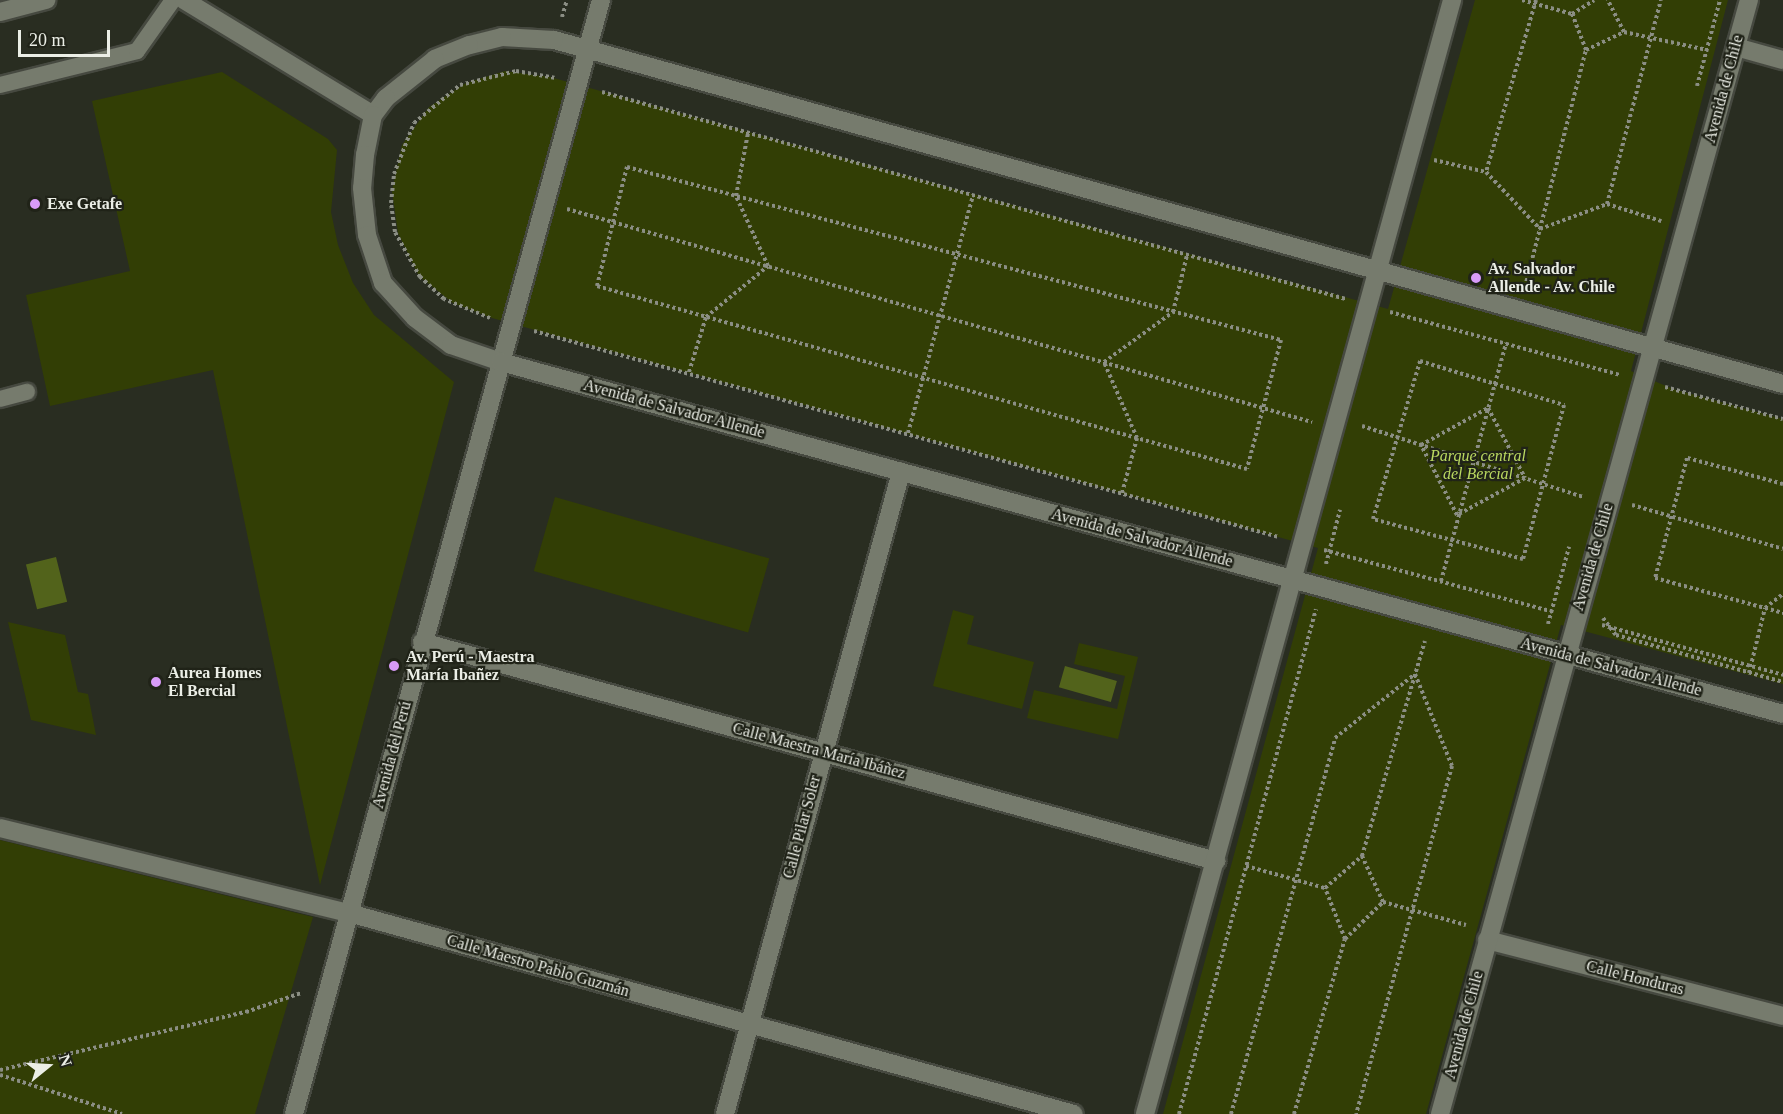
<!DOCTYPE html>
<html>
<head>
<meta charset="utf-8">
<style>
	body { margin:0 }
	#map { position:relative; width:1783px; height:1114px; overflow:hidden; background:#292d21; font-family:Georgia,serif }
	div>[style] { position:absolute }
	.green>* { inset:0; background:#323e05; transform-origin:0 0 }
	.water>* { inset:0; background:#52631b; transform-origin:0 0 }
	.path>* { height:4px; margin-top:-2px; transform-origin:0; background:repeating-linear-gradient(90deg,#8b8e84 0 3px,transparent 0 6px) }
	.roads { filter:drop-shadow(2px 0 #464940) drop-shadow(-2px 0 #464940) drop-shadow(0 2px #464940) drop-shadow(0 -2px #464940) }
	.lane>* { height:16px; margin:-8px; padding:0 8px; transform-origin:8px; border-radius:8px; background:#767b6d }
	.street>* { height:18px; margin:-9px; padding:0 9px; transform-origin:9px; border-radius:9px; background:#767b6d }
	.secondary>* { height:18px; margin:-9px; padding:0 9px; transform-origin:9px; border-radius:9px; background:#767b6d }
	.dots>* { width:16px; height:16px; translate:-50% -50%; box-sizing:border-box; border:3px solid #202318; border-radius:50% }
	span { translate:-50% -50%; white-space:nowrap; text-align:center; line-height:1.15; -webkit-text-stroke:4.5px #202318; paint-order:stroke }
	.street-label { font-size:16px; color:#ebeee6 }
	.poi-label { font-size:16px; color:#ebeee6; font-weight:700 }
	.left { translate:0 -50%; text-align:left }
	.park-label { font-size:16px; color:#bad960; font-style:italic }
	.north { position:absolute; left:18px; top:1036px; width:60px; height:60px; -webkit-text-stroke:4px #202318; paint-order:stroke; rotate:72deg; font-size:16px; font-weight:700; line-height:24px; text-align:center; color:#ebeee6 }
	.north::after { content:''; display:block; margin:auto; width:21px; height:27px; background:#ebeee6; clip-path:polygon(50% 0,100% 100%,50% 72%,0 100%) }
	.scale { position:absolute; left:18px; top:30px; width:92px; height:27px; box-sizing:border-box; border:3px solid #ebeee6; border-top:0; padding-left:8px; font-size:18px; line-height:21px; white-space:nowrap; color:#ebeee6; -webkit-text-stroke:4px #202318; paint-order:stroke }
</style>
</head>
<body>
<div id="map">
	<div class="green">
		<i style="clip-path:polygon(1475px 0,1728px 0,1631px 371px,1673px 389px,1783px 419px,1783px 684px,1561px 625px,1426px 1114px,1163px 1114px,1318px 548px,492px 318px,453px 303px,419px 276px,398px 233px,392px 191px,402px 145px,429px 107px,466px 83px,505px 71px,550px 77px,1388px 309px)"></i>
		<i style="clip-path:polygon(222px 72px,328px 139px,337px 150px,331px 212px,338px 245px,353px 283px,374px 315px,454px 382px,320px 885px,213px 370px,50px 406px,26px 295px,130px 271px,92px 101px)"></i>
		<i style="left:555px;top:497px;width:223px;height:77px;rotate:16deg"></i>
		<i style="clip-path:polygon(953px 610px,974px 616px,967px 644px,1034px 662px,1022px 709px,933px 686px)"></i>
		<i style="clip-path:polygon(8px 622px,65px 635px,78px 692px,88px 694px,96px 735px,31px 720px)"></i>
		<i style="clip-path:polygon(1079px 643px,1138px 657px,1118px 739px,1027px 718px,1034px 690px,1117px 709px,1125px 676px,1074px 664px)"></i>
		<i style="clip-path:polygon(0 840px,313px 917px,255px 1114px,0 1114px)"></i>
	</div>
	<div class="water">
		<i style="left:56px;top:557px;width:46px;height:31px;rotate:76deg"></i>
		<i style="left:1065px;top:666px;width:54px;height:22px;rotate:16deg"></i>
	</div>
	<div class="path">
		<i style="left:1522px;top:0;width:52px;rotate:15.6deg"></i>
		<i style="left:1536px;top:0;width:179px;rotate:106.2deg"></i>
		<i style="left:1486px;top:172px;width:79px;rotate:46.5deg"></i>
		<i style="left:1540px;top:229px;width:72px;rotate:-20.5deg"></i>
		<i style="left:1607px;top:204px;width:211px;rotate:-75.2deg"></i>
		<i style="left:562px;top:17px;width:18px;rotate:-74deg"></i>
		<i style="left:1624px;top:32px;width:85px;rotate:12.2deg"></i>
		<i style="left:1586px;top:50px;width:39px;rotate:-111deg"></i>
		<i style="left:1572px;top:14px;width:26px;rotate:-32deg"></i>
		<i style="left:1697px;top:86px;width:89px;rotate:-75deg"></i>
		<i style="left:602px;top:92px;width:772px;rotate:15.55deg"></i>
		<i style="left:1434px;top:160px;width:53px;rotate:13deg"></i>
		<i style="left:627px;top:167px;width:676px;rotate:14.82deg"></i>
		<i style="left:1281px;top:340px;width:133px;rotate:104.8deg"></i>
		<i style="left:1247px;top:469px;width:675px;rotate:-164.28deg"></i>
		<i style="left:597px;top:286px;width:123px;rotate:-75.9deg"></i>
		<i style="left:1607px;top:204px;width:57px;rotate:17.5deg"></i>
		<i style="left:567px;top:209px;width:775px;rotate:15.96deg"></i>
		<i style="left:1525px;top:287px;width:245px;rotate:-75.6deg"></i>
		<i style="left:1586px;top:50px;width:42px;rotate:-25.3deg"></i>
		<i style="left:1624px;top:32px;width:36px;rotate:-117deg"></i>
		<i style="left:1390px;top:312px;width:239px;rotate:15.3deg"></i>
		<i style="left:490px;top:318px;width:50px;rotate:-157.6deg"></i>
		<i style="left:444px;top:299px;width:33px;rotate:-137deg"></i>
		<i style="left:420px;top:277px;width:51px;rotate:-119.1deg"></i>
		<i style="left:395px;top:232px;width:29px;rotate:-98deg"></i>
		<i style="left:391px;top:203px;width:29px;rotate:-84deg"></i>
		<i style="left:394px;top:174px;width:55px;rotate:-68.6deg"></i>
		<i style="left:414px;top:123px;width:60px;rotate:-39.6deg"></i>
		<i style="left:460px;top:85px;width:58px;rotate:-14deg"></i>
		<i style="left:516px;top:71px;width:39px;rotate:10deg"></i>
		<i style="left:534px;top:331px;width:773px;rotate:15.46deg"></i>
		<i style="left:1420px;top:361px;width:151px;rotate:17deg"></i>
		<i style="left:1564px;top:405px;width:159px;rotate:104.9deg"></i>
		<i style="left:1523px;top:559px;width:155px;rotate:-165.1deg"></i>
		<i style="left:1373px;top:519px;width:165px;rotate:-73.4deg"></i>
		<i style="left:689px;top:372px;width:58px;rotate:-72.8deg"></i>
		<i style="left:706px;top:317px;width:80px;rotate:-39.4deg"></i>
		<i style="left:768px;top:266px;width:77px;rotate:-114.6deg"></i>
		<i style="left:736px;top:196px;width:64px;rotate:-79.2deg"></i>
		<i style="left:1665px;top:387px;width:122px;rotate:15.2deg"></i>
		<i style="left:1488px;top:408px;width:79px;rotate:62.1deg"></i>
		<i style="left:1525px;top:478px;width:77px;rotate:151.4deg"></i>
		<i style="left:1457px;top:515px;width:79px;rotate:-117.2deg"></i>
		<i style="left:1421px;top:445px;width:77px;rotate:-28.9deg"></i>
		<i style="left:1362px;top:426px;width:232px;rotate:17.8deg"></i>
		<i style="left:908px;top:433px;width:247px;rotate:-74.7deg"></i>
		<i style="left:1783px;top:484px;width:99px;rotate:-164.8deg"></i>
		<i style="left:1687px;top:458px;width:124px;rotate:104.9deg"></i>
		<i style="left:1655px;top:578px;width:133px;rotate:15.3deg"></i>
		<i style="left:1122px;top:493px;width:57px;rotate:-74.7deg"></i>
		<i style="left:1137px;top:438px;width:83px;rotate:-113.5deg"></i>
		<i style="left:1104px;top:362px;width:85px;rotate:-35.9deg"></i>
		<i style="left:1173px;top:312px;width:59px;rotate:-76.2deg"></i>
		<i style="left:1632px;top:505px;width:157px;rotate:16.2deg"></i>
		<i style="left:1324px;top:550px;width:238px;rotate:15.1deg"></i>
		<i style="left:1326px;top:564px;width:56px;rotate:-75.5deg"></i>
		<i style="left:1441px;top:581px;width:247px;rotate:-74.7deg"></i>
		<i style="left:1603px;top:618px;width:21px;rotate:53deg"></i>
		<i style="left:1616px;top:635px;width:173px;rotate:15.7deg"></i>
		<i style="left:1548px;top:624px;width:80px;rotate:-74.7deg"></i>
		<i style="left:1602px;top:625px;width:188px;rotate:15.4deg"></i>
		<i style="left:1749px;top:673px;width:67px;rotate:-76.2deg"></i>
		<i style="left:1765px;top:608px;width:23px;rotate:-38deg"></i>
		<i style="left:1246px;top:866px;width:82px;rotate:15.6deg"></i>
		<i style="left:1383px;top:902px;width:86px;rotate:15.5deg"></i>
		<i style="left:1345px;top:939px;width:55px;rotate:-111.4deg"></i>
		<i style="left:1325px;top:888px;width:49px;rotate:-40.9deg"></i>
		<i style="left:0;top:1070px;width:253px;rotate:-13.3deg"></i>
		<i style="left:246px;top:1012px;width:58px;rotate:-19.1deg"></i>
		<i style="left:0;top:1075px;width:128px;rotate:17.7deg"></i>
		<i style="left:1179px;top:1114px;width:523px;rotate:-74.82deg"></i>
		<i style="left:1231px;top:1114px;width:390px;rotate:-74.5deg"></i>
		<i style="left:1335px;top:738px;width:102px;rotate:-38.7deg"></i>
		<i style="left:1415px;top:674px;width:99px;rotate:68.1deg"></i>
		<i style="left:1452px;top:766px;width:361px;rotate:105.4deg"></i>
		<i style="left:1294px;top:1114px;width:182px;rotate:-73.8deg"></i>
		<i style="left:1345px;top:939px;width:53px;rotate:-44.2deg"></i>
		<i style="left:1383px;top:902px;width:51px;rotate:-114.5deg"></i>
		<i style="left:1362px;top:856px;width:224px;rotate:-73.7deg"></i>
	</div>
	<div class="roads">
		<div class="lane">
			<i style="left:0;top:85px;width:141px;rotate:-13.9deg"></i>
			<i style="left:137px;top:51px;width:62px;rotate:-54.8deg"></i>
			<i style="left:0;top:399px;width:28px;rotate:-15deg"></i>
		</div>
		<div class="street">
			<i style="left:184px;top:0;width:221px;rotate:31.3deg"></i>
			<i style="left:0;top:12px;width:48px;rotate:-14.6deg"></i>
			<i style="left:1736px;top:47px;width:49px;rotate:15.5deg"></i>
			<i style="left:422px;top:642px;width:824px;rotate:15.42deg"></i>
			<i style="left:0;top:828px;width:359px;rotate:13.7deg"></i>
			<i style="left:349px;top:913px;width:752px;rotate:15.5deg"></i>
			<i style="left:1487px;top:940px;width:306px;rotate:14.4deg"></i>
			<i style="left:294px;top:1114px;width:1156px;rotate:-74.59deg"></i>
			<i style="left:725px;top:1114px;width:666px;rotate:-74.67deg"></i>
			<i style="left:1145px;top:1114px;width:1156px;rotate:-74.59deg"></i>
			<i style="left:1440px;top:1114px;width:1156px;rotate:-74.5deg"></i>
		</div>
		<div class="secondary">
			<i style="left:1783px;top:384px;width:1276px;rotate:-164.36deg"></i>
			<i style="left:554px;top:40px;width:52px;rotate:-176.7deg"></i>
			<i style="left:502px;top:37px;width:34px;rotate:166deg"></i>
			<i style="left:469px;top:45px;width:37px;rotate:158deg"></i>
			<i style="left:435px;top:59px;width:63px;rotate:141.5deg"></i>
			<i style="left:386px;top:98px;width:21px;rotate:127deg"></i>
			<i style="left:373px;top:115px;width:41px;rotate:101.3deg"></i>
			<i style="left:365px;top:155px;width:33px;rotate:95deg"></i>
			<i style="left:362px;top:188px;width:47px;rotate:83.9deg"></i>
			<i style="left:367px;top:235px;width:51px;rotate:71.6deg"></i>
			<i style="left:383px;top:283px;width:47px;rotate:47.6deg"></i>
			<i style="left:415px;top:318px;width:45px;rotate:36.9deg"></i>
			<i style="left:451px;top:345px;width:53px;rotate:18.8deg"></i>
			<i style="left:501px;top:362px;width:1329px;rotate:15.35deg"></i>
		</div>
	</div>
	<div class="dots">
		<i style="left:35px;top:204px;background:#d89bf8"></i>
		<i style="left:1476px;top:278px;background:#d89bf8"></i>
		<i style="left:394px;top:666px;background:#d89bf8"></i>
		<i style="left:156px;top:682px;background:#d89bf8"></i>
	</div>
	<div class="street-label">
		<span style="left:1724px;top:89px;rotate:-75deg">Avenida de Chile</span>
		<span style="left:674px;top:409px;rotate:15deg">Avenida de Salvador Allende</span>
		<span style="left:1142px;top:538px;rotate:15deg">Avenida de Salvador Allende</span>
		<span style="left:1593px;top:557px;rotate:-74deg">Avenida de Chile</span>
		<span style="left:1611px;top:667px;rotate:15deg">Avenida de Salvador Allende</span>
		<span style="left:819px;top:751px;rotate:15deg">Calle Maestra María Ibáñez</span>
		<span style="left:392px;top:755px;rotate:-75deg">Avenida del Perú</span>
		<span style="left:802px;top:827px;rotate:-75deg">Calle Pilar Soler</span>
		<span style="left:538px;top:966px;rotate:16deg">Calle Maestro Pablo Guzmán</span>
		<span style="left:1635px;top:978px;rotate:14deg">Calle Honduras</span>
		<span style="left:1464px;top:1025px;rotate:-75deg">Avenida de Chile</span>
	</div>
	<div class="poi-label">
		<span class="left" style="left:47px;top:204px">Exe Getafe</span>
		<span class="left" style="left:1488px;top:278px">Av. Salvador<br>Allende - Av. Chile</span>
		<span class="left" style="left:406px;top:666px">Av. Perú - Maestra<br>María Ibañez</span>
		<span class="left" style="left:168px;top:682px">Aurea Homes<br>El Bercial</span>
	</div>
	<div class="park-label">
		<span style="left:1478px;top:465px">Parque central<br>del Bercial</span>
	</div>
	<div class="north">N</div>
	<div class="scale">20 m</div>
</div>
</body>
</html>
